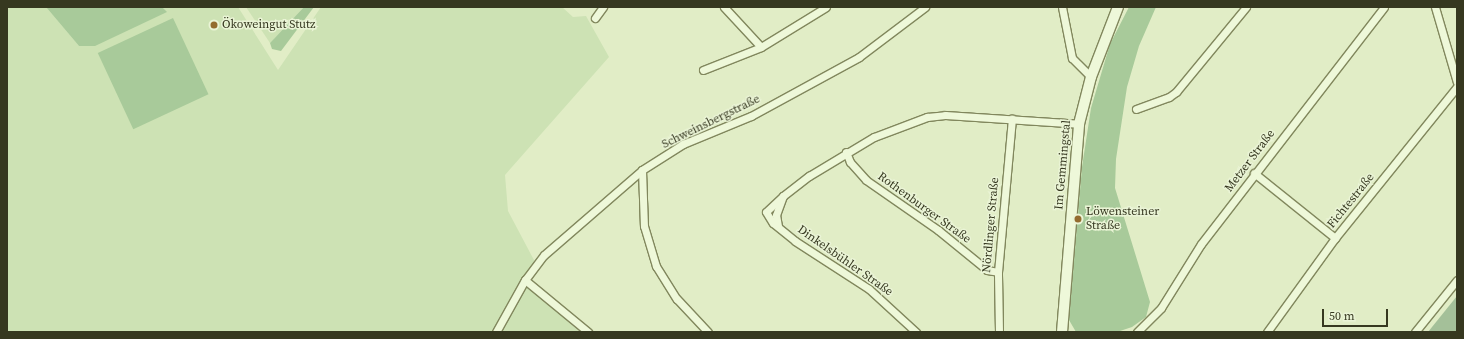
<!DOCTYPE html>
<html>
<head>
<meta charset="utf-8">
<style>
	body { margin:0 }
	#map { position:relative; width:1464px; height:339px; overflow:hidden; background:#e1edc6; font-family:"Source Serif 4",serif }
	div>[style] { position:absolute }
	.farmland>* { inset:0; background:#cde2b4 }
	.green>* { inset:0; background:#a8ca9a; transform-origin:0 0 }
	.cemetery>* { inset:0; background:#a4c099 }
	.roads { filter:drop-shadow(1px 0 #81875d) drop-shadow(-1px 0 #81875d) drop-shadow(0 1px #81875d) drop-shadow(0 -1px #81875d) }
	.street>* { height:7px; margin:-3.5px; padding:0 3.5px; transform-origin:3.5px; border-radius:3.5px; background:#eef8d9 }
	.secondary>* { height:10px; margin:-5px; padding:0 5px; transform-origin:5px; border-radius:5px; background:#eef8d9 }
	.dots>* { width:11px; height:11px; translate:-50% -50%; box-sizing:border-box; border:2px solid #eaf4d6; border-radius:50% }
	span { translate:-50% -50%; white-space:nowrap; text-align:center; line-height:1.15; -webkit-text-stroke:3px #eaf4d6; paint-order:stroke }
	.poi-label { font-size:12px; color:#363820 }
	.left { translate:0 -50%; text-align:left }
	.street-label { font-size:12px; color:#363820 }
	.frame { position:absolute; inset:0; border:8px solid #363820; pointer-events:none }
	.scale { position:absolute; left:1322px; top:309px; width:66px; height:18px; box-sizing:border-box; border:2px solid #363820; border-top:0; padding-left:5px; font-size:12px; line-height:14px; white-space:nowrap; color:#363820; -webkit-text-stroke:3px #eaf4d6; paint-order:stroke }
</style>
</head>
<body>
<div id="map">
	<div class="farmland">
		<i style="clip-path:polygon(7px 7px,46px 7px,79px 46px,166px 12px,162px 7px,238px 7px,278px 70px,321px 7px,562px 7px,573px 17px,586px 16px,609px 57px,505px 175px,508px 211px,535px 262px,523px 279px,585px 332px,7px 332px)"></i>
		<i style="clip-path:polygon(246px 7px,304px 7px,270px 43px)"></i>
	</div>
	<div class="green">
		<i style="clip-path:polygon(46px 7px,162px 7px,167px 12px,95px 46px,79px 46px)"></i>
		<i style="clip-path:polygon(304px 7px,314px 7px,281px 51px,272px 49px,270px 43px)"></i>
		<i style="clip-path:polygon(1129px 7px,1156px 7px,1139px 46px,1127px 87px,1116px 159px,1115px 188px,1150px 302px,1146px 317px,1132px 327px,1117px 332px,1076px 332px,1069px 320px,1082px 167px,1091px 108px,1110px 44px)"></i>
		<i style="left:173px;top:18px;width:84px;height:83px;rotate:65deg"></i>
	</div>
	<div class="cemetery">
		<i style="clip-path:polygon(1457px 296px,1457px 332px,1428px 332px)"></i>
	</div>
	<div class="roads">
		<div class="street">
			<i style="left:724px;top:7px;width:54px;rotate:47.2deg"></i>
			<i style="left:1062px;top:7px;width:52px;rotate:78.9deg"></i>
			<i style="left:1072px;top:58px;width:27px;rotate:45deg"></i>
			<i style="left:1435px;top:7px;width:78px;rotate:73.7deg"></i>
			<i style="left:595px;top:18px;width:14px;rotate:-54deg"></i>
			<i style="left:703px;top:70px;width:62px;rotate:-21.6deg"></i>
			<i style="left:761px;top:47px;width:76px;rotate:-31.6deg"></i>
			<i style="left:1136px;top:109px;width:35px;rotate:-20deg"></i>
			<i style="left:1169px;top:97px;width:9px;rotate:-36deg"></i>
			<i style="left:1176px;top:92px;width:110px;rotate:-50.5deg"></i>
			<i style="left:846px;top:152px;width:11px;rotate:68deg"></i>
			<i style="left:850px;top:162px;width:24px;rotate:48deg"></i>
			<i style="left:866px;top:180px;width:88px;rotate:34.8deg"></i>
			<i style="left:938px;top:230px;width:63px;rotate:39.2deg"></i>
			<i style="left:987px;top:270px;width:11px;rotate:10deg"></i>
			<i style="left:642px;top:170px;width:56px;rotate:88deg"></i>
			<i style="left:644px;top:226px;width:42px;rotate:73.3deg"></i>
			<i style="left:656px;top:266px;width:39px;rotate:58deg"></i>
			<i style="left:677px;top:299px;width:45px;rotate:46.8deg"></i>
			<i style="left:1254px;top:173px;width:104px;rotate:38.7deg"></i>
			<i style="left:783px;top:196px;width:33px;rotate:-38deg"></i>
			<i style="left:809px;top:176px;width:76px;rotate:-31deg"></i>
			<i style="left:874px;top:137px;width:57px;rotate:-20.7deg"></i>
			<i style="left:927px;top:117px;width:18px;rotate:-6deg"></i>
			<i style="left:945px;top:115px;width:134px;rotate:3.8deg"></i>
			<i style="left:778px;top:226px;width:11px;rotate:-100deg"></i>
			<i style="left:776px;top:215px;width:20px;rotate:-70deg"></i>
			<i style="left:783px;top:196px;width:23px;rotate:137deg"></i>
			<i style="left:766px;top:212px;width:13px;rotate:58deg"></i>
			<i style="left:773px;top:223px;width:28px;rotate:39deg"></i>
			<i style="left:795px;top:241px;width:88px;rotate:33deg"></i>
			<i style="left:869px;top:289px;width:64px;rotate:42.5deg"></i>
			<i style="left:525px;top:280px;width:82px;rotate:39.5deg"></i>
			<i style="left:496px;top:332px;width:60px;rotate:-60.9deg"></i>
			<i style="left:525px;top:280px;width:31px;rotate:-53deg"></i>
			<i style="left:544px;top:255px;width:130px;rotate:-40.9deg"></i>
			<i style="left:642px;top:170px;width:49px;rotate:-32.4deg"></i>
			<i style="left:683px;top:144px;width:74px;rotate:-22.4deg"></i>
			<i style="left:751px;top:116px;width:123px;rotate:-28.6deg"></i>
			<i style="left:859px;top:57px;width:83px;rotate:-37.1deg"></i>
			<i style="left:999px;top:332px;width:60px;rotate:-91deg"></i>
			<i style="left:998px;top:272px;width:154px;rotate:-84.8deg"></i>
			<i style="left:1137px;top:332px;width:34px;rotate:-45deg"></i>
			<i style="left:1161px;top:308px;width:75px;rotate:-58deg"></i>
			<i style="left:1201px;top:244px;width:299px;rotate:-52.3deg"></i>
			<i style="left:1267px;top:332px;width:116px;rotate:-54.1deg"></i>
			<i style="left:1335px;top:238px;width:194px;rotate:-51.1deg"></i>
			<i style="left:1415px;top:332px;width:67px;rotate:-51.1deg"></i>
		</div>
		<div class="secondary">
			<i style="left:1062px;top:332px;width:209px;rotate:-85.3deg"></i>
			<i style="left:1079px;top:124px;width:49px;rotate:-75.7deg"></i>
			<i style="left:1091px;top:77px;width:75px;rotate:-68.9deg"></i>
		</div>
	</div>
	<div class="dots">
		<i style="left:214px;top:25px;background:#946c2f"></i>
		<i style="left:1078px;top:219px;background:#946c2f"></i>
	</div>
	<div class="poi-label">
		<span class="left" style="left:222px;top:25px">Ökoweingut Stutz</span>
		<span class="left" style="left:1086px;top:219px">Löwensteiner<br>Straße</span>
	</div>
	<div class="street-label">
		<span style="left:711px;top:122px;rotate:-26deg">Schweinsbergstraße</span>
		<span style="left:1250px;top:161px;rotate:-53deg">Metzer Straße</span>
		<span style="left:1063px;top:165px;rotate:-85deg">Im Gemmingstal</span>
		<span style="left:1351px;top:201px;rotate:-51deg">Fichtestraße</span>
		<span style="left:924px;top:208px;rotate:36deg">Rothenburger Straße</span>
		<span style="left:991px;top:225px;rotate:-85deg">Nördlinger Straße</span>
		<span style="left:845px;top:261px;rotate:35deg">Dinkelsbühler Straße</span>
	</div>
	<div class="frame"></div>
	<div class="scale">50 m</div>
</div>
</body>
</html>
